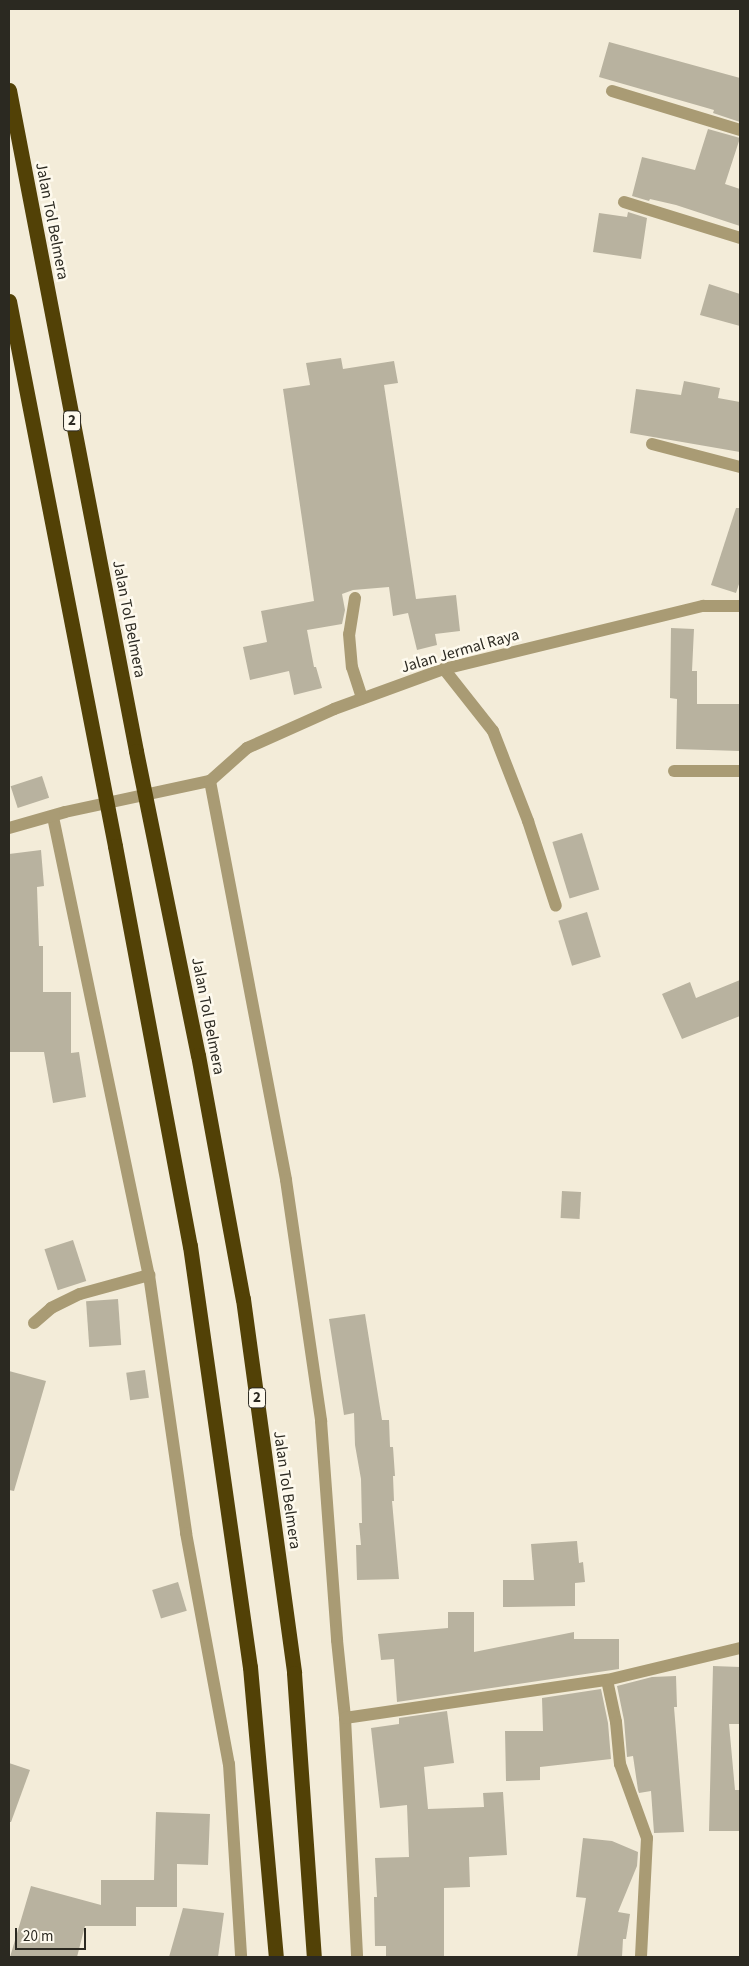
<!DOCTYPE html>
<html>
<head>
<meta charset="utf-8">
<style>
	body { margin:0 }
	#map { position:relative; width:749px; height:1966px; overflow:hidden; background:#f3ecd9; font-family:"Source Sans 3",sans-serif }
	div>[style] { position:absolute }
	.building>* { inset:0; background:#b8b29f; transform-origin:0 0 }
	.minor>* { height:12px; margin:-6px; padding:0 6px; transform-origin:6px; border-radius:6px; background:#a99b74 }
	.highway>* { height:15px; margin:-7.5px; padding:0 7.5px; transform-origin:7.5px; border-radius:7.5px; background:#524106 }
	span { translate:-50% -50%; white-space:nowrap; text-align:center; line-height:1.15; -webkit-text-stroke:5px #fefaee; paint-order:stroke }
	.shield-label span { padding:1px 4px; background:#fefaee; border:1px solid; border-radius:4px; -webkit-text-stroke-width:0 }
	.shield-label { font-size:15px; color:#2b2921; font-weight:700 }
	.street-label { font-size:16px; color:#2b2921 }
	.frame { position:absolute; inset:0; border:10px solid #2b2921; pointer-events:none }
	.scale { position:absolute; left:15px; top:1928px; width:71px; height:22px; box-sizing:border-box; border:2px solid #2b2921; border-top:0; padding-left:6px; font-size:15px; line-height:18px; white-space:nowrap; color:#2b2921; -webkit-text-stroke:4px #fefaee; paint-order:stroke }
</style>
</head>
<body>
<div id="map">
	<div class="building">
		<i style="clip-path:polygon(609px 42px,740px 78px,740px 122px,713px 113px,714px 110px,599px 77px)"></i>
		<i style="clip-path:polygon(708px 129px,740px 138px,725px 184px,740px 189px,740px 226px,676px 205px,650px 199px,649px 201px,632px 196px,642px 157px,695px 170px)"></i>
		<i style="clip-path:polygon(628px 212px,647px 218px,641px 259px,593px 252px,599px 213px,627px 217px)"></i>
		<i style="clip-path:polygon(709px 284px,740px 294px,740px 326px,700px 315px)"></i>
		<i style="clip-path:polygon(341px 358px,343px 369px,394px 361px,398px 383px,384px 385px,416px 599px,456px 595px,460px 631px,435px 634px,437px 645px,417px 650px,408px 613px,393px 616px,389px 587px,353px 590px,342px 594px,345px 610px,342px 624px,307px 630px,314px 667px,316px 667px,322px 688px,294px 695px,289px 671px,250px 680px,243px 647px,267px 642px,261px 611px,314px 601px,283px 389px,310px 385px,306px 363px)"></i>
		<i style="clip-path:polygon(684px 381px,720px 388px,718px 398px,740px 402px,740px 452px,630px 433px,636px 389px,681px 395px)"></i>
		<i style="clip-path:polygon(736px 508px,740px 508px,740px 581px,736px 593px,711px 585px)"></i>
		<i style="clip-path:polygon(671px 628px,694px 629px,692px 671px,697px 671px,697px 704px,740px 704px,740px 751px,676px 749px,677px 699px,670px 698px)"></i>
		<i style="left:42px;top:776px;width:23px;height:33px;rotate:72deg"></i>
		<i style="left:582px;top:833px;width:59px;height:31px;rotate:73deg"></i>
		<i style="clip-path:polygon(41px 850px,44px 886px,37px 887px,39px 946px,43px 946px,43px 992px,71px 992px,71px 1053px,79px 1052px,86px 1097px,53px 1103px,44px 1052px,9px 1052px,9px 854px)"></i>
		<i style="left:587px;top:912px;width:47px;height:30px;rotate:73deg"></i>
		<i style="clip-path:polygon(740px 980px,740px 1016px,682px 1039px,662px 994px,690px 982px,696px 998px)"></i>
		<i style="left:562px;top:1191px;width:19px;height:27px;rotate:3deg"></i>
		<i style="left:73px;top:1240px;width:43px;height:30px;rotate:72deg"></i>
		<i style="left:118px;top:1299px;width:46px;height:32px;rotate:86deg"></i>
		<i style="clip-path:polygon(365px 1314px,382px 1420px,389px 1420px,390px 1447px,393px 1447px,395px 1476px,393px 1476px,394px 1501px,392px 1501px,399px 1579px,357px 1580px,356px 1545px,361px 1545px,359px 1523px,362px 1523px,361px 1479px,355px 1445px,354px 1413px,344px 1415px,329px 1319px)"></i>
		<i style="left:145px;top:1370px;width:28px;height:19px;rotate:82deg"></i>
		<i style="clip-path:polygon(9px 1371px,46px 1381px,14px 1491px,9px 1490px)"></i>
		<i style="clip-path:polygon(577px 1541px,579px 1563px,583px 1562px,585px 1582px,575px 1583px,575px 1606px,503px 1607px,503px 1580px,534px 1580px,531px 1544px)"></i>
		<i style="left:178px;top:1582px;width:30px;height:27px;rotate:73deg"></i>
		<i style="clip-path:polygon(448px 1612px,474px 1612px,474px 1652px,574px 1632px,574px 1639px,619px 1639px,619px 1669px,397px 1702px,394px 1659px,381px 1660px,378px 1634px,448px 1628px)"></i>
		<i style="clip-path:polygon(713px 1666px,740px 1667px,740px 1724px,729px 1724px,735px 1790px,740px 1790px,740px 1831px,709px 1831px)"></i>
		<i style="clip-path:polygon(676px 1676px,677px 1707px,674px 1707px,684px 1832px,654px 1833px,651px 1791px,639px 1793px,638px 1790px,633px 1756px,627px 1757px,624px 1720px,617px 1686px,652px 1677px)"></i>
		<i style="clip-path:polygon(601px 1689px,608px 1723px,611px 1759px,540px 1767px,540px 1780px,506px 1781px,505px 1731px,543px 1731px,542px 1698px)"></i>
		<i style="clip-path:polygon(447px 1711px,454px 1763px,424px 1767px,428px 1809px,484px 1807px,483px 1793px,503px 1792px,507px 1855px,469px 1857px,470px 1887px,444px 1888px,444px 1957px,386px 1957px,386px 1946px,375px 1946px,374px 1897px,377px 1897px,375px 1858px,409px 1857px,407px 1805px,380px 1808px,371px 1728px,399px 1724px,399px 1718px)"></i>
		<i style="clip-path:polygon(9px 1763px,30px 1770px,11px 1822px,9px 1822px)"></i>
		<i style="clip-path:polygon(156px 1812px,210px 1814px,208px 1865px,177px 1864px,177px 1907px,136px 1907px,136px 1926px,85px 1926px,77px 1957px,10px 1957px,31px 1886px,101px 1905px,101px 1880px,154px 1880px)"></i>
		<i style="clip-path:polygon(583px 1838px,612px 1841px,638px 1852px,637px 1866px,618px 1912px,630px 1914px,626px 1939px,623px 1939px,622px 1957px,577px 1957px,586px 1898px,576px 1897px)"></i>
		<i style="clip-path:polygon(183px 1908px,224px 1913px,218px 1957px,169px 1957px)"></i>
	</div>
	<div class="minor">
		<i style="left:612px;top:91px;width:134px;rotate:16.9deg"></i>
		<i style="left:624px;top:202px;width:121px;rotate:17.2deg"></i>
		<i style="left:652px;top:444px;width:91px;rotate:14.6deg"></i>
		<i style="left:355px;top:598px;width:36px;rotate:99deg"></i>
		<i style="left:349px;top:634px;width:33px;rotate:85deg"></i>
		<i style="left:352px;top:667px;width:33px;rotate:72deg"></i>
		<i style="left:444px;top:669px;width:79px;rotate:51.7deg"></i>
		<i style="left:493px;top:731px;width:97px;rotate:68.7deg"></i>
		<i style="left:528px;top:821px;width:89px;rotate:71.8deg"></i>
		<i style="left:674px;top:771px;width:66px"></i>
		<i style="left:210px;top:781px;width:406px;rotate:79.2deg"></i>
		<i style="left:286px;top:1180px;width:244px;rotate:81.7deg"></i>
		<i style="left:321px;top:1421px;width:220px;rotate:85.8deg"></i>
		<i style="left:337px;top:1640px;width:78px;rotate:84.1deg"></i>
		<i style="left:345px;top:1718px;width:239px;rotate:87.1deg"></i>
		<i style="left:53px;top:817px;width:468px;rotate:78.2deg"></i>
		<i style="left:149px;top:1275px;width:261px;rotate:81.8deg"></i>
		<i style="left:186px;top:1533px;width:235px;rotate:79.5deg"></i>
		<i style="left:229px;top:1764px;width:193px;rotate:86.4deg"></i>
		<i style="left:9px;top:828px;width:58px;rotate:-15.9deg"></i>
		<i style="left:65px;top:812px;width:148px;rotate:-12.1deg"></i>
		<i style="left:210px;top:781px;width:50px;rotate:-41.7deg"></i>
		<i style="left:247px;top:748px;width:95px;rotate:-24.1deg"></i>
		<i style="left:334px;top:709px;width:117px;rotate:-20deg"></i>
		<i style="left:444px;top:669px;width:267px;rotate:-13.7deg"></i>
		<i style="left:703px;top:606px;width:37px"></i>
		<i style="left:34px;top:1323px;width:23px;rotate:-41deg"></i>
		<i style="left:51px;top:1308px;width:32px;rotate:-26deg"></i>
		<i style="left:80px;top:1294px;width:72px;rotate:-15.4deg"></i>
		<i style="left:607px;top:1680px;width:43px;rotate:77.9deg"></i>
		<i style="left:616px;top:1722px;width:42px;rotate:84.6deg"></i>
		<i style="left:620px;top:1764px;width:79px;rotate:70deg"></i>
		<i style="left:647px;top:1838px;width:119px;rotate:92.9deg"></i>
		<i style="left:345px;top:1718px;width:265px;rotate:-8.3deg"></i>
		<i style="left:607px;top:1680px;width:137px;rotate:-13.5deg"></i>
	</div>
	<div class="highway">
		<i style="left:9px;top:90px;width:673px;rotate:79.12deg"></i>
		<i style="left:136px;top:751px;width:310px;rotate:78.5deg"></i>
		<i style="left:198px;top:1055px;width:248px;rotate:79.6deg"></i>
		<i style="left:243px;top:1299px;width:377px;rotate:82.2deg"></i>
		<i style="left:294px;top:1673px;width:285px;rotate:86deg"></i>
		<i style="left:9px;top:301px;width:555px;rotate:78.99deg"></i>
		<i style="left:115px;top:846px;width:407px;rotate:79.4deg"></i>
		<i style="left:190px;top:1246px;width:425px;rotate:81.9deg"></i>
		<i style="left:250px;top:1667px;width:291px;rotate:84.9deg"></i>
	</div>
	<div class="shield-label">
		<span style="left:72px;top:421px">2</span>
		<span style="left:257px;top:1398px">2</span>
	</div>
	<div class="street-label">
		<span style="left:52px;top:221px;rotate:79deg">Jalan Tol Belmera</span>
		<span style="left:129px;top:619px;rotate:79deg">Jalan Tol Belmera</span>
		<span style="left:460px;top:651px;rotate:-16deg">Jalan Jermal Raya</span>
		<span style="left:208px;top:1016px;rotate:79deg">Jalan Tol Belmera</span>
		<span style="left:287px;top:1490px;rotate:82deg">Jalan Tol Belmera</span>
	</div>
	<div class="frame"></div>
	<div class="scale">20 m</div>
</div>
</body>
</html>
